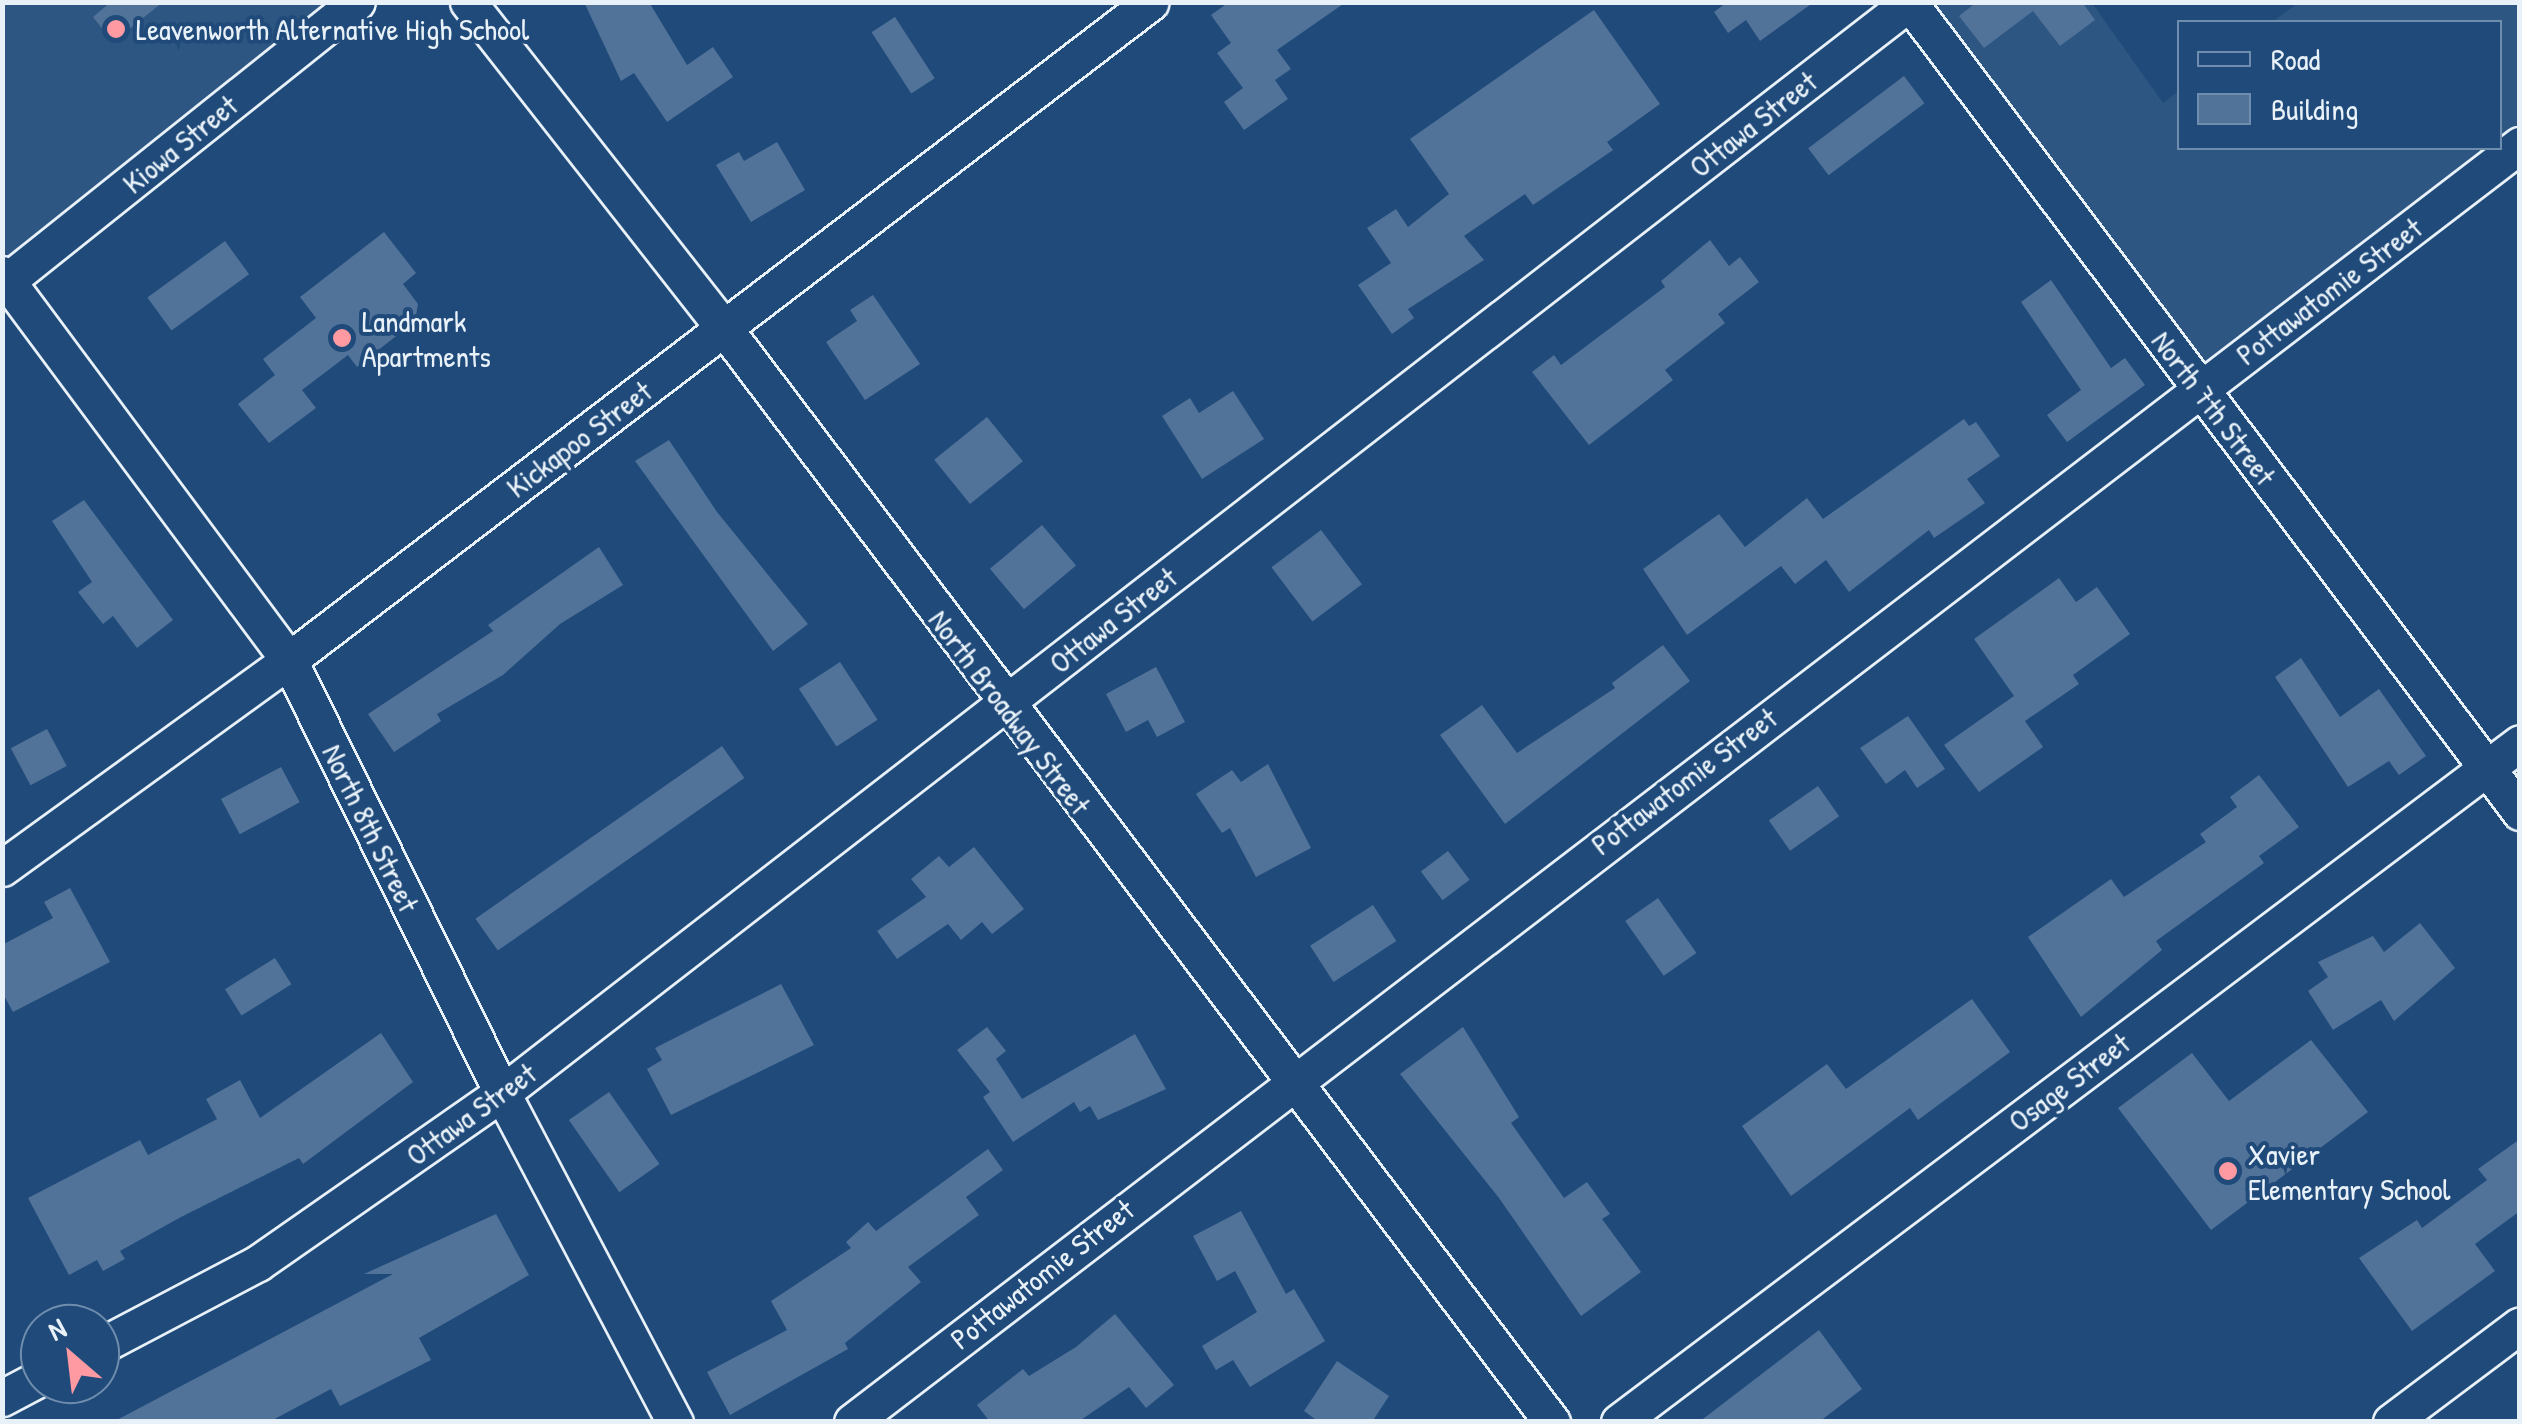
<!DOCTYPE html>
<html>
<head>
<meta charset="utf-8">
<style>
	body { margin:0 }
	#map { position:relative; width:2522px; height:1424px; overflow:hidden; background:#1f4a7a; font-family:"Patrick Hand",sans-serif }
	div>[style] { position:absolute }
	.built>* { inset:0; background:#2e5683 }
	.building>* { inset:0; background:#517399; transform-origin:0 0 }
	.roads { filter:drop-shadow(2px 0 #e8f1f8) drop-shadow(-2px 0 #e8f1f8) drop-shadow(0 2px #e8f1f8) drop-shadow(0 -2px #e8f1f8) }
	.minor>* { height:35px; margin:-17.5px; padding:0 17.5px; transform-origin:17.5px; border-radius:17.5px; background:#1f4a7a }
	.dots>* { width:28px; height:28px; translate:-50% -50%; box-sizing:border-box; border:5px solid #1f4a7a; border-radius:50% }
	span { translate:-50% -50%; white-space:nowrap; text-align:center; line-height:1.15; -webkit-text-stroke:8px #1f4a7a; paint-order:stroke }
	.poi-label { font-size:30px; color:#e8f1f8 }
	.left { translate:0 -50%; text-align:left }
	.street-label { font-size:30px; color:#e8f1f8 }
	.frame { position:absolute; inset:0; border:5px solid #e8f1f8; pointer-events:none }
	.legend { position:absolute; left:2177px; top:20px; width:325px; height:130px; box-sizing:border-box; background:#1f4a7a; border:2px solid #6f8dac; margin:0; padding:12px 18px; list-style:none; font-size:30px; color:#e8f1f8 }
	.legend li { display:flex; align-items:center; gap:20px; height:50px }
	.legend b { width:50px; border:2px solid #6f8dac }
	.north { position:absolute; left:20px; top:1304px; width:100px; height:100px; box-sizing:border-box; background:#1f4a7a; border:2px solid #6f8dac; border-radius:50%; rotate:332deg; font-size:28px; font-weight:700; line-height:40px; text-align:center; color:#e8f1f8 }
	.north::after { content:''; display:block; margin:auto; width:35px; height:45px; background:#ff9aa2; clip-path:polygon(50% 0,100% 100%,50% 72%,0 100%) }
</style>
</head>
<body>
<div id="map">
	<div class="built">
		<i style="clip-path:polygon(1910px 2px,2092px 3px,2163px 103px,2179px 91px,2180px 148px,2500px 148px,2500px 22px,2272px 22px,2298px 3px,2519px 3px,2519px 145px,2200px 389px)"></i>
		<i style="clip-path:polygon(3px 3px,357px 3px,3px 274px)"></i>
	</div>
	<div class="building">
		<i style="clip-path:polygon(111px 2px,163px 2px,113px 42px,93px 17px)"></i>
		<i style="clip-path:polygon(584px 2px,649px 2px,687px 65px,713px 47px,733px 77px,667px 122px,634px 73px,621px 81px)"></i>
		<i style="clip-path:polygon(1229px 2px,1346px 2px,1277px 50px,1291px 69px,1275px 80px,1288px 99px,1244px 130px,1224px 102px,1243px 88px,1217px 53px,1231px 43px,1211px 15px)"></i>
		<i style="clip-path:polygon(1727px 2px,1814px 2px,1760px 41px,1746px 20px,1728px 33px,1714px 12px)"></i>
		<i style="clip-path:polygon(1977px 2px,2082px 2px,2095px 20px,2060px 46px,2033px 11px,1984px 48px,1959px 16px)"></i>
		<i style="clip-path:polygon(1594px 10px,1660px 104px,1607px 142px,1613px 150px,1533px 205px,1525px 194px,1464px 236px,1484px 260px,1408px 309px,1414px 318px,1392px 334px,1358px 285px,1391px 263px,1367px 228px,1396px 209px,1408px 227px,1449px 194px,1410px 139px)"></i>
		<i style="left:895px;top:17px;width:73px;height:28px;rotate:57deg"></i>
		<i style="left:1904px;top:76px;width:34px;height:120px;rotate:53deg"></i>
		<i style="clip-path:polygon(777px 142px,805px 190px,751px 222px,716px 165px,739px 152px,744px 161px)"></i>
		<i style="clip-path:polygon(384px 232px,416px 273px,403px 284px,418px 304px,415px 321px,357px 367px,348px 355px,302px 390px,316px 408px,269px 443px,238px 404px,275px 375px,263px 359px,316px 318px,300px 297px)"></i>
		<i style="clip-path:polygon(1710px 240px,1729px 266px,1740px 257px,1759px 282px,1718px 314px,1725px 323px,1665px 370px,1673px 380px,1589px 445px,1532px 372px,1554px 355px,1561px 365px,1665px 287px,1661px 281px)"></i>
		<i style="left:225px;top:241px;width:41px;height:96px;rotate:54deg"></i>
		<i style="clip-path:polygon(2051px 280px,2111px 368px,2125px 358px,2145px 385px,2067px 442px,2047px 415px,2081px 390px,2021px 302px)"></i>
		<i style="clip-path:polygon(873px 295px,920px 364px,865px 400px,826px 342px,857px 321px,850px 310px)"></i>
		<i style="clip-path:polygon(1233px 391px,1264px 439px,1202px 479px,1162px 416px,1190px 398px,1199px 413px)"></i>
		<i style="left:987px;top:417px;width:57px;height:68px;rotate:51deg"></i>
		<i style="clip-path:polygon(1964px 419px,1969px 426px,1976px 422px,2000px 456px,1967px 479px,1985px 503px,1934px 538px,1929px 530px,1849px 592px,1826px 560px,1795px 584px,1781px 566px,1687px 635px,1643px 569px,1719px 514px,1745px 547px,1807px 498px,1823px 519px)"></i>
		<i style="clip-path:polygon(669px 440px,717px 512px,808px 624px,773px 651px,635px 461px)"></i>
		<i style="clip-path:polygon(84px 500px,173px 620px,137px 648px,113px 616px,103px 624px,78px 592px,92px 582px,52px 521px)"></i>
		<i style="left:1042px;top:525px;width:53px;height:68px;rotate:50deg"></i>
		<i style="left:1321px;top:530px;width:68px;height:62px;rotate:53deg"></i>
		<i style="clip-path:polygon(599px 547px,623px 585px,560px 624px,503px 675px,437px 714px,441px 721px,394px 752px,368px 714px,493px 631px,488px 625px)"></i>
		<i style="clip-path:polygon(2059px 578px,2076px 602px,2097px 587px,2130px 634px,2073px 675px,2079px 684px,2025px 721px,2043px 747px,1979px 792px,1944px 745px,2014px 696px,1974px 639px)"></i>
		<i style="clip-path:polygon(1663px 645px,1690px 681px,1505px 824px,1440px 735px,1482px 705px,1517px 753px,1615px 688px,1612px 683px)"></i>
		<i style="clip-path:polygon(2301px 658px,2340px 717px,2379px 689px,2426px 756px,2399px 775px,2389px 761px,2348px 787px,2275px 677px)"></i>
		<i style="left:840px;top:662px;width:69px;height:49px;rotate:57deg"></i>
		<i style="clip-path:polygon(1156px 667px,1185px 722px,1157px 737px,1148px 720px,1126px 732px,1106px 694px)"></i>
		<i style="clip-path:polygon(1908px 716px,1945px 769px,1917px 788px,1905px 770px,1886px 784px,1860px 748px)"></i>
		<i style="left:47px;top:729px;width:42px;height:41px;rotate:62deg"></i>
		<i style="left:722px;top:746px;width:39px;height:301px;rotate:55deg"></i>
		<i style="clip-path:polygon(1268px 764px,1311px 848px,1256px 877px,1230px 828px,1222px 833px,1196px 794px,1232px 770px,1241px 782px)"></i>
		<i style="left:281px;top:767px;width:40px;height:68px;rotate:62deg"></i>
		<i style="clip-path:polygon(2259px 775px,2299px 827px,2259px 856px,2264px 863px,2156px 941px,2162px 950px,2081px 1017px,2028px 937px,2111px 879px,2124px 897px,2206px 842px,2200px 834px,2237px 807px,2230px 797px)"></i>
		<i style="left:1818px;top:786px;width:37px;height:60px;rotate:55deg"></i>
		<i style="clip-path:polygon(974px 847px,1024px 909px,992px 934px,982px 922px,961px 940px,948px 924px,897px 959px,877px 931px,926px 897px,911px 879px,939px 856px,949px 867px)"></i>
		<i style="left:1448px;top:851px;width:36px;height:34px;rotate:53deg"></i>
		<i style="clip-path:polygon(70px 888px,110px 962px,13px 1012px,2px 992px,2px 945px,53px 918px,44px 902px)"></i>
		<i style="left:1658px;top:898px;width:67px;height:40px;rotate:55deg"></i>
		<i style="left:1373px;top:905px;width:43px;height:75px;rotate:57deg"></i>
		<i style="clip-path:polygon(2420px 923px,2455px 968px,2394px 1021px,2381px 1000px,2333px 1030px,2308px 991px,2328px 977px,2318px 962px,2373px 936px,2384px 952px)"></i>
		<i style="left:275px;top:958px;width:31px;height:59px;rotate:58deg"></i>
		<i style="clip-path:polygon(781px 984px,814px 1045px,671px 1115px,647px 1069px,662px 1060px,655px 1048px)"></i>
		<i style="clip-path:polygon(1972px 999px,2010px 1052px,1918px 1120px,1910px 1108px,1791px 1196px,1742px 1126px,1827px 1064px,1846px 1089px)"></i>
		<i style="clip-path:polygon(987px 1027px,1006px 1051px,996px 1059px,1022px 1099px,1135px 1034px,1166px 1089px,1098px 1120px,1090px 1106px,1080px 1112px,1074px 1102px,1013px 1142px,983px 1097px,990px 1092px,957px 1050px)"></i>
		<i style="clip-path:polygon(1463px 1027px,1519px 1117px,1511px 1123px,1564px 1198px,1587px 1182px,1610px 1214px,1602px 1219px,1641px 1272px,1581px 1316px,1499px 1198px,1400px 1074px)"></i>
		<i style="clip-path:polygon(381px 1033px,413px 1082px,303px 1164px,299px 1158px,181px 1217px,120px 1251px,125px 1259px,103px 1271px,97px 1260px,69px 1275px,28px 1198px,140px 1140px,148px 1155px,217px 1119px,206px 1099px,240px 1080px,260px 1118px)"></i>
		<i style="clip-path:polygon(2311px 1040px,2368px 1112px,2211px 1230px,2118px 1108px,2192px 1053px,2229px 1101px)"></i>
		<i style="left:609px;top:1092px;width:88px;height:49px;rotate:55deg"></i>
		<i style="clip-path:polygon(2520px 1139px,2520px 1211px,2475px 1244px,2495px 1271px,2412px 1331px,2359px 1258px,2417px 1220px,2422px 1228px,2487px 1180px,2478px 1169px)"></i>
		<i style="clip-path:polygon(988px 1149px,1003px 1170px,966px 1197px,979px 1215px,908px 1267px,921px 1282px,845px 1343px,848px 1349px,730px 1415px,707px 1372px,787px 1330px,771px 1301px,851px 1248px,846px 1242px,868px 1222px,876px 1231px)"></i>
		<i style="clip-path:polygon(1241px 1211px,1286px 1294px,1294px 1289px,1325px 1341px,1250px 1387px,1233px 1360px,1216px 1370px,1202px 1346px,1257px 1312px,1235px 1271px,1217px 1281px,1193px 1236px)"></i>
		<i style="clip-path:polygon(496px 1214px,529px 1275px,419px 1338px,431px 1360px,340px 1406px,331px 1389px,269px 1422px,113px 1422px,393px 1274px,364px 1274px)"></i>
		<i style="clip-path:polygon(1115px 1314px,1174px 1385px,1146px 1408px,1129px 1387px,1078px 1422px,990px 1422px,977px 1405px,1023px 1369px,1029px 1376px,1076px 1347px)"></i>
		<i style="clip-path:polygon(1819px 1330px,1862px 1389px,1819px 1422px,1699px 1422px)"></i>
		<i style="clip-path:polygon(1337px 1361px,1389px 1396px,1372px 1422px,1319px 1422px,1304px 1411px)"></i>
	</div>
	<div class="roads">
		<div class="minor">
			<i style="left:468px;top:2px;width:415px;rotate:51.9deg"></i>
			<i style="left:724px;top:328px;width:1372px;rotate:52.88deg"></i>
			<i style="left:1909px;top:2px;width:1015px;rotate:52.97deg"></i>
			<i style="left:2px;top:274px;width:481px;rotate:53.4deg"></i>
			<i style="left:289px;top:660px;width:483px;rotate:63.8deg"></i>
			<i style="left:502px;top:1093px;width:372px;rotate:62.3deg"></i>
			<i style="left:2px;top:285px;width:454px;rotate:-38.6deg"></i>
			<i style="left:2px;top:868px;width:354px;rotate:-35.9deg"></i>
			<i style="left:289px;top:660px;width:1084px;rotate:-37.36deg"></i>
			<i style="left:100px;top:1346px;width:178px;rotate:-27.7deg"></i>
			<i style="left:258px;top:1263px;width:297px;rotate:-34.9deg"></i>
			<i style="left:502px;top:1093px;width:1781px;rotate:-37.77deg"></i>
			<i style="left:2px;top:1398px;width:43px;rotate:-27.8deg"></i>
			<i style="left:852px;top:1422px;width:2101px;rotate:-37.44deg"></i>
			<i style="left:1619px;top:1422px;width:1128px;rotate:-37deg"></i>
			<i style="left:2391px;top:1422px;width:161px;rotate:-36.9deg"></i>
		</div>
	</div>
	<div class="dots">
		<i style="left:116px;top:29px;background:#ff9aa2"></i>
		<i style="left:342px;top:338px;background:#ff9aa2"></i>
		<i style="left:2228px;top:1171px;background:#ff9aa2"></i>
	</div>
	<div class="poi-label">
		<span class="left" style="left:136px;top:29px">Leavenworth Alternative High School</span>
		<span class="left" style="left:362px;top:338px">Landmark<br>Apartments</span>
		<span class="left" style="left:2248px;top:1171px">Xavier<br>Elementary School</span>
	</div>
	<div class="street-label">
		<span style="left:1753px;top:124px;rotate:-38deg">Ottawa Street</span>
		<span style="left:180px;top:144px;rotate:-39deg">Kiowa Street</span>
		<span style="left:2329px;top:291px;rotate:-37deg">Pottawatomie Street</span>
		<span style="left:2214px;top:408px;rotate:53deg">North 7th Street</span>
		<span style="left:579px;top:439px;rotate:-37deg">Kickapoo Street</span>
		<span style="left:1113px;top:620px;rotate:-38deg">Ottawa Street</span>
		<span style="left:1010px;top:712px;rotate:53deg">North Broadway Street</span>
		<span style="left:1684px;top:781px;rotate:-37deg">Pottawatomie Street</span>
		<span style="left:371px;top:828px;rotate:64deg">North 8th Street</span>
		<span style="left:2069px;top:1082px;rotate:-37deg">Osage Street</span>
		<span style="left:471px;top:1114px;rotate:-36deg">Ottawa Street</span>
		<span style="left:1042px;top:1274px;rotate:-38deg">Pottawatomie Street</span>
	</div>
	<div class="frame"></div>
	<ul class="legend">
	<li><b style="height:12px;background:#1f4a7a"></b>Road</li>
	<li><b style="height:28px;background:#517399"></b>Building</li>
	</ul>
	<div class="north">N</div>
</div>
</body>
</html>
